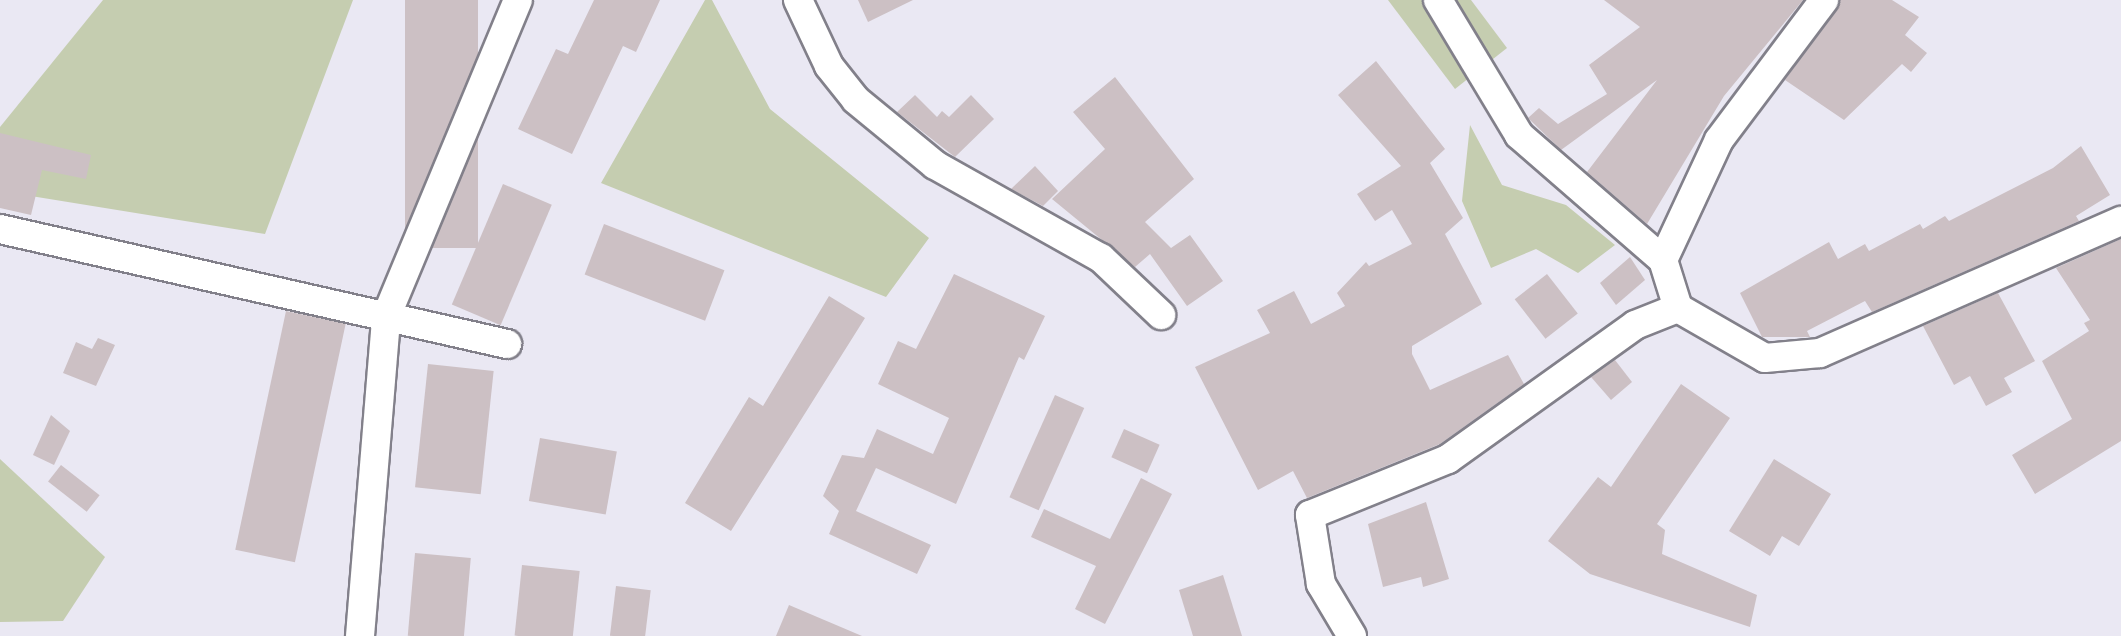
<!DOCTYPE html>
<html>
<head>
<meta charset="utf-8">
<style>
	body { margin:0 }
	#map { position:relative; width:2121px; height:636px; overflow:hidden; background:#eae8f3; font-family:Commissioner,sans-serif }
	div>[style] { position:absolute }
	.green>* { inset:0; background:#c5cdb0 }
	.building>* { inset:0; background:#ccc0c4; transform-origin:0 0 }
	.roads { filter:drop-shadow(2px 0 #82808a) drop-shadow(-2px 0 #82808a) drop-shadow(0 2px #82808a) drop-shadow(0 -2px #82808a) }
	.street>* { height:28px; margin:-14px; padding:0 14px; transform-origin:14px; border-radius:14px; background:#fff }
	span { translate:-50% -50%; white-space:nowrap; text-align:center; line-height:1.15; -webkit-text-stroke:6px #eae8f3; paint-order:stroke }
</style>
</head>
<body>
<div id="map">
	<div class="green">
		<i style="clip-path:polygon(103px 0,353px 0,265px 234px,0 191px,0 127px)"></i>
		<i style="clip-path:polygon(705px 0,712px 0,770px 109px,929px 238px,886px 297px,601px 183px)"></i>
		<i style="clip-path:polygon(1388px 0,1471px 0,1507px 48px,1455px 89px)"></i>
		<i style="clip-path:polygon(1470px 125px,1502px 185px,1566px 205px,1615px 245px,1578px 273px,1536px 249px,1491px 268px,1462px 201px)"></i>
		<i style="clip-path:polygon(0 459px,105px 557px,63px 621px,0 622px)"></i>
	</div>
	<div class="building">
		<i style="left:405px;top:0;width:73px;height:248px"></i>
		<i style="clip-path:polygon(594px 0,660px 0,636px 52px,623px 46px,572px 154px,518px 129px,556px 49px,568px 54px)"></i>
		<i style="clip-path:polygon(858px 0,913px 0,868px 22px)"></i>
		<i style="clip-path:polygon(1604px 0,1803px 0,1724px 96px,1647px 224px,1587px 172px,1657px 80px,1561px 150px,1528px 118px,1539px 108px,1558px 124px,1607px 94px,1589px 65px,1640px 27px)"></i>
		<i style="clip-path:polygon(1840px 0,1892px 0,1919px 17px,1905px 35px,1927px 53px,1911px 72px,1902px 64px,1844px 120px,1785px 80px)"></i>
		<i style="clip-path:polygon(1376px 61px,1445px 149px,1430px 163px,1463px 218px,1445px 234px,1482px 304px,1412px 346px,1412px 354px,1430px 390px,1508px 355px,1524px 384px,1440px 444px,1307px 498px,1293px 471px,1258px 490px,1195px 367px,1270px 333px,1257px 310px,1294px 291px,1311px 324px,1345px 306px,1337px 293px,1366px 262px,1369px 266px,1412px 244px,1392px 210px,1375px 221px,1357px 194px,1401px 166px,1338px 95px)"></i>
		<i style="clip-path:polygon(1115px 77px,1194px 179px,1145px 222px,1171px 248px,1190px 235px,1223px 281px,1187px 306px,1150px 254px,1135px 267px,1052px 199px,1105px 149px,1073px 112px)"></i>
		<i style="clip-path:polygon(915px 95px,937px 117px,942px 111px,949px 117px,971px 95px,994px 119px,955px 157px,897px 112px)"></i>
		<i style="clip-path:polygon(0 133px,91px 155px,86px 179px,42px 170px,31px 215px,0 208px)"></i>
		<i style="clip-path:polygon(2081px 146px,2110px 195px,2076px 216px,2079px 221px,1872px 312px,1865px 301px,1807px 331px,1810px 337px,1762px 337px,1740px 293px,1829px 242px,1838px 259px,1865px 244px,1869px 251px,1920px 224px,1923px 229px,1945px 216px,1949px 221px,2053px 168px)"></i>
		<i style="clip-path:polygon(1035px 166px,1058px 191px,1043px 206px,1011px 189px)"></i>
		<i style="left:503px;top:184px;width:53px;height:131px;rotate:23deg"></i>
		<i style="left:604px;top:224px;width:129px;height:54px;rotate:21deg"></i>
		<i style="clip-path:polygon(2121px 239px,2121px 441px,2035px 494px,2012px 455px,2072px 419px,2042px 361px,2089px 331px,2084px 323px,2090px 320px,2056px 268px)"></i>
		<i style="clip-path:polygon(1630px 257px,1645px 280px,1616px 305px,1600px 283px)"></i>
		<i style="clip-path:polygon(954px 274px,1045px 316px,1024px 360px,1019px 357px,956px 504px,876px 468px,856px 511px,931px 545px,917px 574px,829px 534px,839px 511px,823px 496px,842px 455px,864px 458px,877px 429px,933px 454px,949px 418px,878px 384px,898px 341px,916px 349px)"></i>
		<i style="left:1547px;top:274px;width:50px;height:41px;rotate:52deg"></i>
		<i style="clip-path:polygon(1998px 293px,2035px 361px,2004px 378px,2012px 392px,1986px 406px,1970px 376px,1954px 385px,1923px 326px)"></i>
		<i style="clip-path:polygon(829px 296px,865px 318px,731px 531px,685px 503px,749px 397px,763px 406px)"></i>
		<i style="left:286px;top:311px;width:61px;height:244px;rotate:12deg"></i>
		<i style="clip-path:polygon(98px 338px,115px 345px,96px 386px,63px 373px,76px 342px,92px 349px)"></i>
		<i style="clip-path:polygon(1615px 360px,1632px 382px,1611px 400px,1591px 377px)"></i>
		<i style="left:428px;top:364px;width:66px;height:124px;rotate:6deg"></i>
		<i style="clip-path:polygon(1681px 384px,1730px 418px,1657px 524px,1665px 530px,1662px 554px,1757px 595px,1750px 627px,1590px 574px,1548px 541px,1598px 477px,1611px 487px)"></i>
		<i style="left:1055px;top:395px;width:32px;height:112px;rotate:24deg"></i>
		<i style="clip-path:polygon(51px 415px,70px 431px,54px 465px,33px 455px)"></i>
		<i style="left:1124px;top:429px;width:39px;height:31px;rotate:24deg"></i>
		<i style="left:540px;top:438px;width:78px;height:64px;rotate:10deg"></i>
		<i style="clip-path:polygon(1774px 459px,1831px 494px,1799px 546px,1782px 536px,1770px 556px,1729px 531px)"></i>
		<i style="left:61px;top:465px;width:49px;height:21px;rotate:38deg"></i>
		<i style="clip-path:polygon(1141px 478px,1172px 494px,1105px 624px,1075px 609px,1096px 566px,1031px 537px,1044px 509px,1110px 539px)"></i>
		<i style="clip-path:polygon(1426px 502px,1449px 579px,1423px 587px,1421px 577px,1383px 587px,1368px 524px)"></i>
		<i style="left:415px;top:553px;width:56px;height:83px;rotate:5deg"></i>
		<i style="left:522px;top:565px;width:58px;height:71px;rotate:6deg"></i>
		<i style="clip-path:polygon(1223px 575px,1242px 636px,1193px 636px,1179px 590px)"></i>
		<i style="left:616px;top:586px;width:35px;height:50px;rotate:7deg"></i>
		<i style="clip-path:polygon(789px 605px,862px 636px,776px 636px)"></i>
	</div>
	<div class="roads">
		<div class="street">
			<i style="left:798px;top:0;width:73px;rotate:64.8deg"></i>
			<i style="left:829px;top:66px;width:43px;rotate:51.5deg"></i>
			<i style="left:856px;top:100px;width:102px;rotate:39.4deg"></i>
			<i style="left:935px;top:165px;width:190px;rotate:29.3deg"></i>
			<i style="left:1101px;top:258px;width:83px;rotate:43.5deg"></i>
			<i style="left:1438px;top:0;width:157px;rotate:59deg"></i>
			<i style="left:1519px;top:135px;width:191px;rotate:41deg"></i>
			<i style="left:1663px;top:260px;width:50px;rotate:72.6deg"></i>
			<i style="left:0;top:229px;width:520px;rotate:12.78deg"></i>
			<i style="left:1663px;top:260px;width:132px;rotate:-65deg"></i>
			<i style="left:1719px;top:140px;width:175px;rotate:-53.1deg"></i>
			<i style="left:360px;top:636px;width:320px;rotate:-85.3deg"></i>
			<i style="left:386px;top:317px;width:343px;rotate:-67.4deg"></i>
			<i style="left:1352px;top:636px;width:61px;rotate:-120.8deg"></i>
			<i style="left:1321px;top:584px;width:70px;rotate:-99.1deg"></i>
			<i style="left:1310px;top:515px;width:149px;rotate:-22.1deg"></i>
			<i style="left:1448px;top:459px;width:230px;rotate:-35.6deg"></i>
			<i style="left:1635px;top:325px;width:46px;rotate:-21.6deg"></i>
			<i style="left:1678px;top:308px;width:100px;rotate:29.9deg"></i>
			<i style="left:1765px;top:358px;width:55px;rotate:-5.2deg"></i>
			<i style="left:1820px;top:353px;width:329px;rotate:-23.7deg"></i>
		</div>
	</div>
</div>
</body>
</html>
